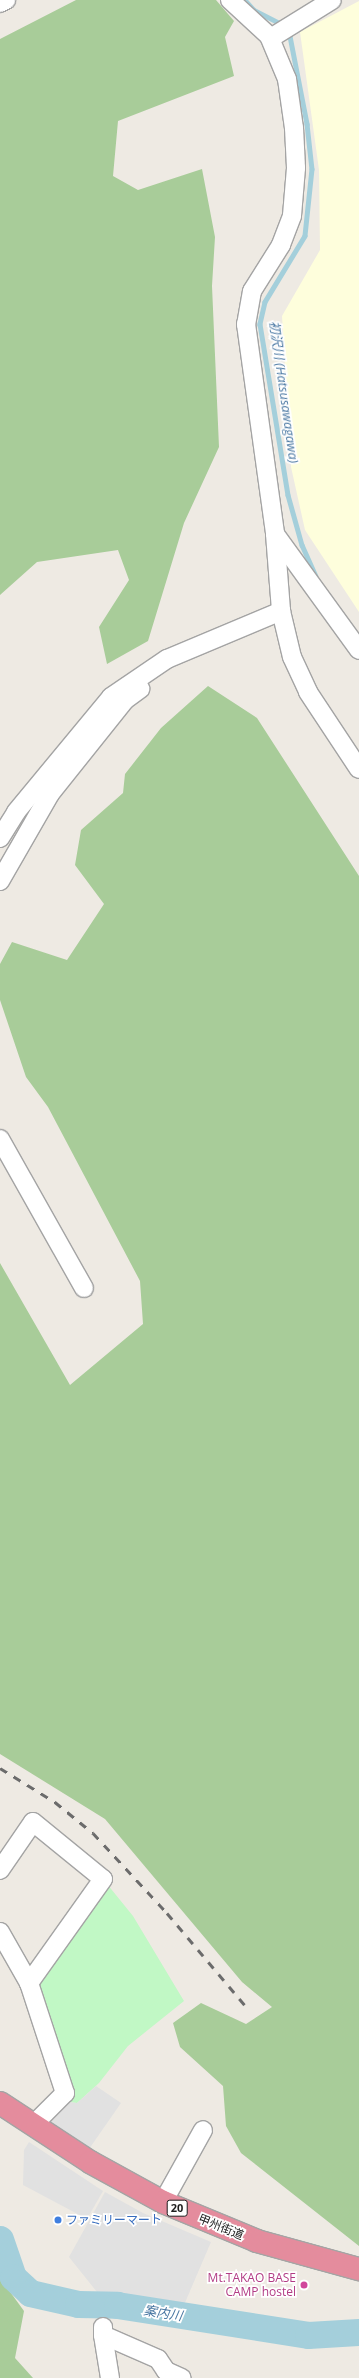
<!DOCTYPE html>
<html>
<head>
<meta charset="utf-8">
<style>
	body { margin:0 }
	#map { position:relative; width:359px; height:2378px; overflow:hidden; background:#eeeae3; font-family:"Open Sans","Noto Sans JP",sans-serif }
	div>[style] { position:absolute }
	.education>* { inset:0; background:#fefedc }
	.forest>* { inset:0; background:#a8cc99 }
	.park>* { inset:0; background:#c1f8c5 }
	.parking>* { inset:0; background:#e1e1e1 }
	.stream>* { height:4.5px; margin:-2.25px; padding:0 2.25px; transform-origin:2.25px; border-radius:2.25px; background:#a4cfdb }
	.river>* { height:27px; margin:-13.5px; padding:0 13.5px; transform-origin:13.5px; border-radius:13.5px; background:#a4cfdb }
	.roads { filter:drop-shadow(1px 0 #a4a4a4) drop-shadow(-1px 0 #a4a4a4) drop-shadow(0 1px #a4a4a4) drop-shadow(0 -1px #a4a4a4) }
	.minor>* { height:18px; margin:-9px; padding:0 9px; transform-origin:9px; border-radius:9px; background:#fff }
	.highway>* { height:22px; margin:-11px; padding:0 11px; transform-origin:11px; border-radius:11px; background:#e48c9d }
	.rail>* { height:3px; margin-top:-1.5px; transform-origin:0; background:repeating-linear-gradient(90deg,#6b6b6b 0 8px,transparent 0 16px) }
	.dots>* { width:11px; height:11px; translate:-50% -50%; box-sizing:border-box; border:2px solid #fff; border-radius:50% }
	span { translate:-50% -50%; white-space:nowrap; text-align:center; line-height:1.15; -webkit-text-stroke:3.5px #fff; paint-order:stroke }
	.shield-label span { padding:1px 3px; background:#fff; border:1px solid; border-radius:3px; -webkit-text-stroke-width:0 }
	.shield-label { font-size:11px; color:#1d1d1d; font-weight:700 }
	.shop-label { font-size:12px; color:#366cbe }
	.left { translate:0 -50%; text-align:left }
	.street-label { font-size:12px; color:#1d1d1d }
	.hotel-label { font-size:12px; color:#b23c85 }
	.right { translate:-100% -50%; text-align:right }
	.water-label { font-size:13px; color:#4977a2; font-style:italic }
</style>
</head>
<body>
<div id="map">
	<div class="education">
		<i style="clip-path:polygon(359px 1px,359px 612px,305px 530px,291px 467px,282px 316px,320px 250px,319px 170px,300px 32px)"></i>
	</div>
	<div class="forest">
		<i style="clip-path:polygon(76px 0,216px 0,234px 21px,225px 37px,234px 76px,118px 121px,113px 176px,138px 190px,202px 169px,215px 237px,212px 286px,219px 447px,184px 523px,148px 641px,107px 664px,99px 627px,129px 580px,118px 550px,37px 562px,0 595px,0 39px)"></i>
		<i style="clip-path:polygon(208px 686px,257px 718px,359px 876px,359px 2246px,241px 2153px,226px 2126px,223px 2086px,180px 2047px,173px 2023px,201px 2003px,246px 2024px,272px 2007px,242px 1982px,105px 1819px,0 1754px,0 1263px,70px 1385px,143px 1324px,140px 1281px,48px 1107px,26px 1077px,0 1000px,0 964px,12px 942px,67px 960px,104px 904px,75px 865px,81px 830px,123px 793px,125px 774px,161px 728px)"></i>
		<i style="clip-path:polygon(0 2278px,24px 2311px,15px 2358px,33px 2378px,0 2378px)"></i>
	</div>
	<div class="park">
		<i style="clip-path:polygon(103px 1879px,133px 1916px,184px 2001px,128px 2046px,99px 2083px,77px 2103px,59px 2101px,29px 1983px)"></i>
	</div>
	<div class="parking">
		<i style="clip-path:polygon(96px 2086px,121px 2103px,89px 2149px,42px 2117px,61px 2101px,77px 2103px)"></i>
		<i style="clip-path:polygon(29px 2142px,103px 2191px,87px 2219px,23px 2185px,24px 2150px)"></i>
		<i style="clip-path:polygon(105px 2192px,143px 2213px,211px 2242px,184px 2305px,97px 2292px,69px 2257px)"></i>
	</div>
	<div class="stream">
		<i style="left:245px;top:0;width:13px;rotate:48deg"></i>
		<i style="left:254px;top:10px;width:34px;rotate:27deg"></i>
		<i style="left:289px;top:31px;width:95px;rotate:79deg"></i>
		<i style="left:307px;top:124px;width:45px;rotate:83.7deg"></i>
		<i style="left:312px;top:169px;width:67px;rotate:96deg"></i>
		<i style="left:305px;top:236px;width:77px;rotate:121.2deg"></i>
		<i style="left:265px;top:302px;width:23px;rotate:103deg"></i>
		<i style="left:260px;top:324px;width:173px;rotate:80.7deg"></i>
		<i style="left:288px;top:495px;width:52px;rotate:74.4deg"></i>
		<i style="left:302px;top:545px;width:34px;rotate:66deg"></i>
	</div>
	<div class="river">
		<i style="left:0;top:2239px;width:40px;rotate:71.1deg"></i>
		<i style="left:13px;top:2277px;width:23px;rotate:43deg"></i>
		<i style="left:30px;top:2293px;width:49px;rotate:12.9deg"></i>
		<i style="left:78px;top:2304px;width:39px;rotate:1deg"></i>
		<i style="left:117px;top:2305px;width:193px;rotate:8.9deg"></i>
		<i style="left:308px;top:2335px;width:51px;rotate:-3.4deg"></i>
	</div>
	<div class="roads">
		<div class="minor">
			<i style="left:230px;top:0;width:53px;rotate:42.7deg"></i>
			<i style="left:269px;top:36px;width:47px;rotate:67.3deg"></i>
			<i style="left:287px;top:79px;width:49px;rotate:81.9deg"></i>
			<i style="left:294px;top:128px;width:40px;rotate:87.1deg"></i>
			<i style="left:296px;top:168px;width:48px;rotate:94.8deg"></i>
			<i style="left:292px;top:216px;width:31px;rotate:111deg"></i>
			<i style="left:281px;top:245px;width:54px;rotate:122.2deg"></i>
			<i style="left:252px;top:291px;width:34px;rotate:100deg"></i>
			<i style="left:246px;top:324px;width:212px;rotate:82.1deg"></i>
			<i style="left:275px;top:534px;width:77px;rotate:85.5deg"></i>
			<i style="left:281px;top:611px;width:47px;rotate:76.6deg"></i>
			<i style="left:292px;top:657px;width:38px;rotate:65deg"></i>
			<i style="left:308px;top:692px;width:92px;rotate:56.5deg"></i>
			<i style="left:0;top:3px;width:7px;rotate:-27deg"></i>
			<i style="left:269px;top:36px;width:5px"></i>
			<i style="left:274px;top:36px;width:68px;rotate:-31.8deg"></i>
			<i style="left:275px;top:534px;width:143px;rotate:54.1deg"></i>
			<i style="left:0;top:838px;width:31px;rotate:-58deg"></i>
			<i style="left:16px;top:812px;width:149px;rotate:-50.4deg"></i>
			<i style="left:111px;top:697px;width:68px;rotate:-34.2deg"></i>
			<i style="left:167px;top:659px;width:124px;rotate:-22.8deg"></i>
			<i style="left:0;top:881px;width:100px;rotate:-60.1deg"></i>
			<i style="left:50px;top:794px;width:120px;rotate:-51.4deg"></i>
			<i style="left:125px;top:700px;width:19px;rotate:-36deg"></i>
			<i style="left:0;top:1139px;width:171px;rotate:60.6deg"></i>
			<i style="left:0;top:1870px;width:58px;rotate:-55.5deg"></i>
			<i style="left:33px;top:1822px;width:90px;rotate:39.2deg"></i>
			<i style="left:103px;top:1879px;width:128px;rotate:125.4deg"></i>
			<i style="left:0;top:1932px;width:59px;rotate:60.4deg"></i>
			<i style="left:29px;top:1983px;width:116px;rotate:71.9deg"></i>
			<i style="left:65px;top:2093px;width:45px;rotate:135deg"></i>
			<i style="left:163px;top:2202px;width:82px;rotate:-60.9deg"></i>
			<i style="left:103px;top:2327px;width:8px;rotate:90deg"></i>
			<i style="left:103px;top:2335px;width:60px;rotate:23.6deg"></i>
			<i style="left:158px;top:2359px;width:14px;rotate:56deg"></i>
			<i style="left:166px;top:2371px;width:17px;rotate:24deg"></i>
			<i style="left:103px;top:2335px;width:44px;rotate:80.8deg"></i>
		</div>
		<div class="highway">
			<i style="left:0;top:2103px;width:108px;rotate:33.2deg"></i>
			<i style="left:90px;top:2162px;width:83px;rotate:28.7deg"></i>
			<i style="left:163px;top:2202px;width:102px;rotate:22.5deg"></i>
			<i style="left:257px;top:2241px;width:106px;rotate:15.4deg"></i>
		</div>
	</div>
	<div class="rail">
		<i style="left:0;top:1768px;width:65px;rotate:31.7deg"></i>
		<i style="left:55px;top:1802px;width:49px;rotate:39.2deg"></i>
		<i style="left:93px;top:1833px;width:109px;rotate:47.2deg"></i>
		<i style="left:167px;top:1913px;width:127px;rotate:49.8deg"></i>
	</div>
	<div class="dots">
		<i style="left:58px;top:2220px;background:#3f7fe0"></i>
		<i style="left:304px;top:2285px;background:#d1479c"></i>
	</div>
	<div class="shield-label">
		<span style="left:177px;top:2208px">20</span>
	</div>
	<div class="shop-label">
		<span class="left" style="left:66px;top:2220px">ファミリーマート</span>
	</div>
	<div class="street-label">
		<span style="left:221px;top:2227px;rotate:22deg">甲州街道</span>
	</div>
	<div class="hotel-label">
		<span class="right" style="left:296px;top:2285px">Mt.TAKAO BASE<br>CAMP hostel</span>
	</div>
	<div class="water-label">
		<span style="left:284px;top:392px;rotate:82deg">初沢川 (Hatsusawagawa)</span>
		<span style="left:163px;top:2313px;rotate:9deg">案内川</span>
	</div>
</div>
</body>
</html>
